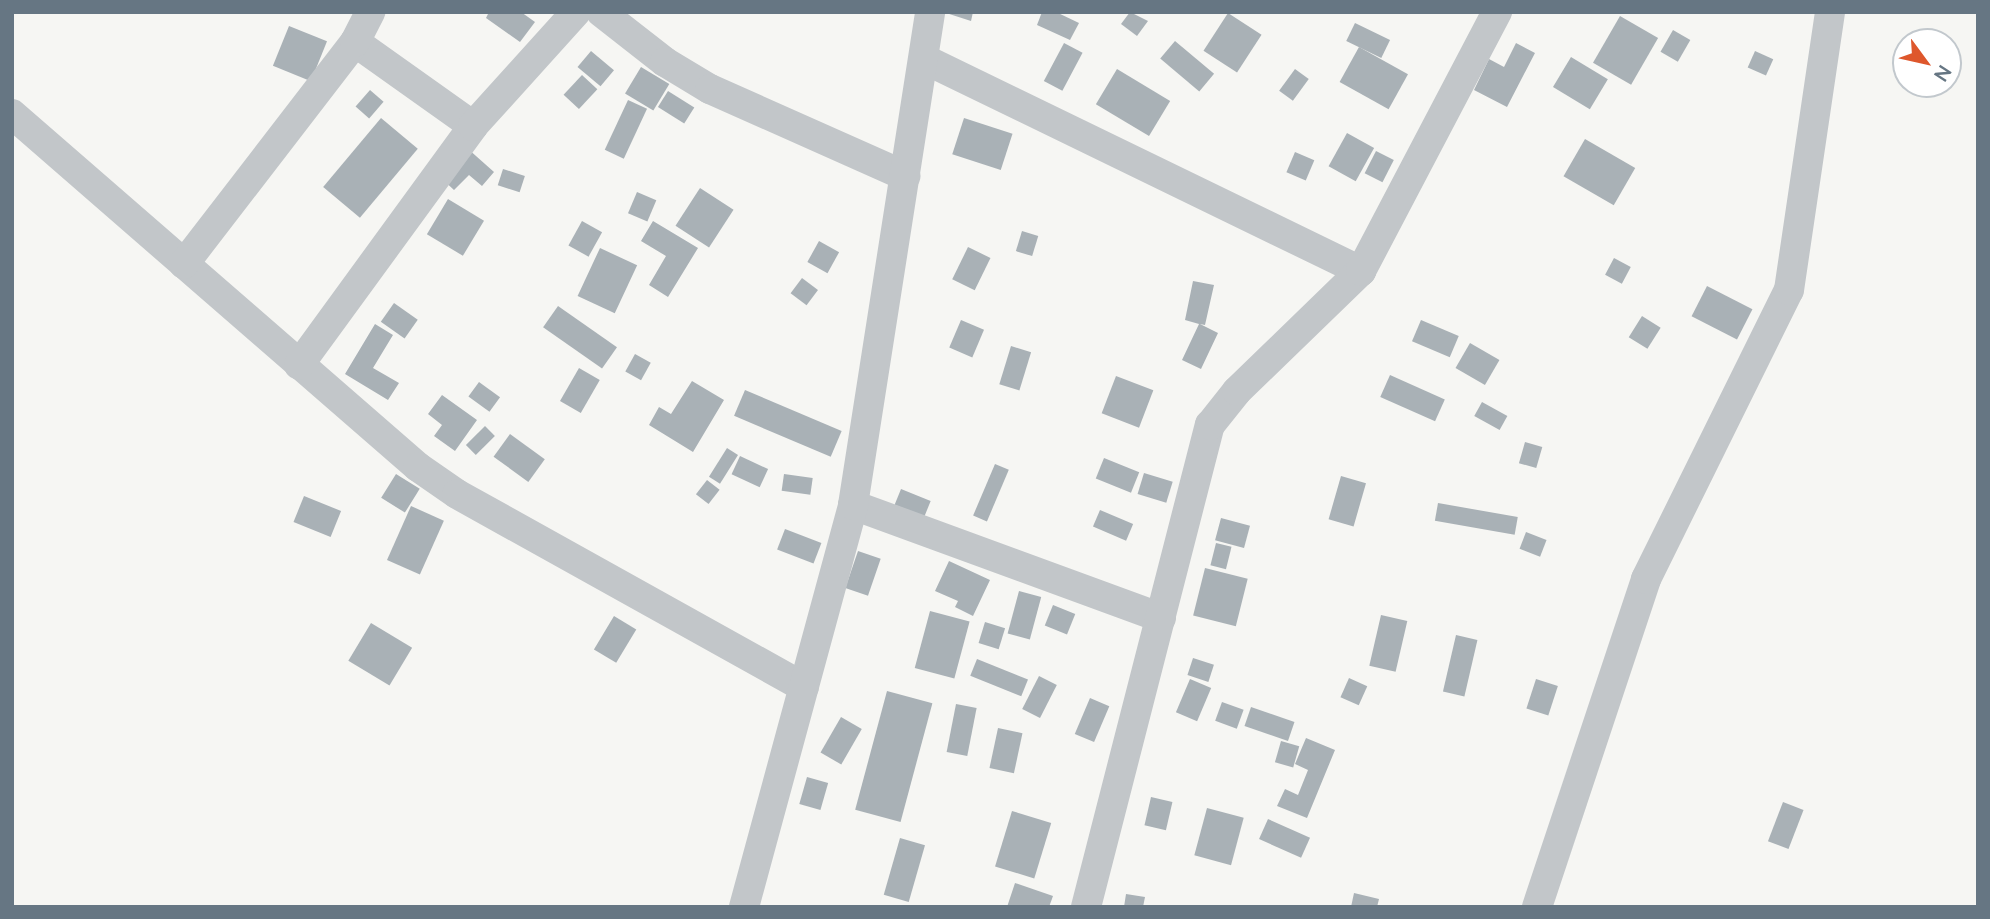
<!DOCTYPE html>
<html>
<head>
<meta charset="utf-8">
<style>
	body { margin:0 }
	#map { position:relative; width:1990px; height:919px; overflow:hidden; background:#f6f6f3; font-family:Lato,sans-serif }
	div>[style] { position:absolute }
	.building>* { inset:0; background:#a9b1b6; transform-origin:0 0 }
	.minor>* { height:30px; margin:-15px; padding:0 15px; transform-origin:15px; border-radius:15px; background:#c2c6c9 }
	span { translate:-50% -50%; white-space:nowrap; text-align:center; line-height:1.15; -webkit-text-stroke:7px #fff; paint-order:stroke }
	.frame { position:absolute; inset:0; border:14px solid #667683; pointer-events:none }
	.north { position:absolute; left:1892px; top:28px; width:70px; height:70px; box-sizing:border-box; background:#fff; border:2px solid #c2c8cd; border-radius:50%; rotate:123deg; font-size:19px; font-weight:700; line-height:28px; text-align:center; color:#667683 }
	.north::after { content:''; display:block; margin:auto; width:24px; height:32px; background:#de572c; clip-path:polygon(50% 0,100% 100%,50% 72%,0 100%) }
</style>
</head>
<body>
<div id="map">
	<div class="building">
		<i style="clip-path:polygon(489px 12px,521px 12px,535px 22px,520px 42px,486px 18px)"></i>
		<i style="clip-path:polygon(943px 12px,973px 12px,971px 21px)"></i>
		<i style="clip-path:polygon(1042px 12px,1056px 12px,1079px 23px,1070px 40px,1037px 25px)"></i>
		<i style="clip-path:polygon(1130px 12px,1148px 21px,1137px 36px,1121px 24px)"></i>
		<i style="left:1228px;top:13px;width:40px;height:45px;rotate:33deg"></i>
		<i style="left:1620px;top:16px;width:44px;height:54px;rotate:30deg"></i>
		<i style="left:1355px;top:23px;width:39px;height:20px;rotate:26deg"></i>
		<i style="left:289px;top:26px;width:41px;height:43px;rotate:22deg"></i>
		<i style="left:1673px;top:30px;width:20px;height:25px;rotate:30deg"></i>
		<i style="left:1175px;top:41px;width:51px;height:23px;rotate:40deg"></i>
		<i style="left:1064px;top:43px;width:21px;height:43px;rotate:28deg"></i>
		<i style="clip-path:polygon(1516px 43px,1535px 53px,1507px 107px,1474px 90px,1489px 59px,1504px 67px)"></i>
		<i style="left:1359px;top:47px;width:56px;height:40px;rotate:29deg"></i>
		<i style="left:591px;top:51px;width:30px;height:21px;rotate:40deg"></i>
		<i style="left:1755px;top:51px;width:20px;height:18px;rotate:24deg"></i>
		<i style="left:1571px;top:57px;width:43px;height:35px;rotate:31deg"></i>
		<i style="left:641px;top:67px;width:33px;height:31px;rotate:31deg"></i>
		<i style="left:1117px;top:69px;width:62px;height:41px;rotate:31deg"></i>
		<i style="left:1295px;top:69px;width:17px;height:27px;rotate:36deg"></i>
		<i style="left:582px;top:75px;width:21px;height:27px;rotate:43deg"></i>
		<i style="left:370px;top:90px;width:18px;height:22px;rotate:41deg"></i>
		<i style="left:668px;top:91px;width:31px;height:19px;rotate:32deg"></i>
		<i style="left:628px;top:100px;width:21px;height:55px;rotate:25deg"></i>
		<i style="left:381px;top:118px;width:48px;height:90px;rotate:40deg"></i>
		<i style="left:964px;top:118px;width:51px;height:38px;rotate:18deg"></i>
		<i style="left:1347px;top:133px;width:31px;height:38px;rotate:29deg"></i>
		<i style="left:1585px;top:139px;width:58px;height:43px;rotate:30deg"></i>
		<i style="clip-path:polygon(467px 148px,494px 172px,482px 186px,469px 175px,454px 190px,440px 177px)"></i>
		<i style="left:1376px;top:151px;width:20px;height:25px;rotate:27deg"></i>
		<i style="left:1295px;top:152px;width:21px;height:22px;rotate:23deg"></i>
		<i style="left:503px;top:169px;width:23px;height:17px;rotate:18deg"></i>
		<i style="left:700px;top:188px;width:40px;height:45px;rotate:33deg"></i>
		<i style="left:637px;top:192px;width:21px;height:23px;rotate:23deg"></i>
		<i style="left:448px;top:199px;width:42px;height:41px;rotate:31deg"></i>
		<i style="left:582px;top:221px;width:23px;height:28px;rotate:29deg"></i>
		<i style="clip-path:polygon(653px 221px,698px 248px,668px 297px,649px 285px,666px 256px,641px 241px)"></i>
		<i style="left:1022px;top:231px;width:17px;height:21px;rotate:17deg"></i>
		<i style="left:819px;top:241px;width:23px;height:24px;rotate:29deg"></i>
		<i style="left:968px;top:247px;width:25px;height:36px;rotate:26deg"></i>
		<i style="left:600px;top:248px;width:41px;height:53px;rotate:25deg"></i>
		<i style="left:1614px;top:258px;width:19px;height:19px;rotate:28deg"></i>
		<i style="left:802px;top:278px;width:20px;height:19px;rotate:37deg"></i>
		<i style="clip-path:polygon(1193px 281px,1214px 285px,1205px 325px,1200px 324px,1218px 333px,1201px 369px,1182px 360px,1199px 324px,1185px 320px)"></i>
		<i style="left:1707px;top:286px;width:51px;height:34px;rotate:27deg"></i>
		<i style="left:394px;top:303px;width:29px;height:23px;rotate:35deg"></i>
		<i style="left:558px;top:306px;width:72px;height:26px;rotate:35deg"></i>
		<i style="left:1642px;top:316px;width:22px;height:25px;rotate:32deg"></i>
		<i style="left:961px;top:320px;width:25px;height:30px;rotate:23deg"></i>
		<i style="left:1421px;top:320px;width:41px;height:23px;rotate:23deg"></i>
		<i style="clip-path:polygon(375px 324px,393px 335px,373px 368px,399px 383px,388px 400px,345px 374px)"></i>
		<i style="left:1470px;top:343px;width:34px;height:29px;rotate:30deg"></i>
		<i style="left:1011px;top:346px;width:21px;height:40px;rotate:17deg"></i>
		<i style="left:635px;top:354px;width:18px;height:20px;rotate:29deg"></i>
		<i style="left:579px;top:368px;width:24px;height:38px;rotate:30deg"></i>
		<i style="left:1390px;top:375px;width:60px;height:24px;rotate:24deg"></i>
		<i style="left:1116px;top:376px;width:40px;height:40px;rotate:21deg"></i>
		<i style="clip-path:polygon(692px 381px,724px 400px,693px 452px,649px 425px,659px 407px,671px 414px)"></i>
		<i style="left:479px;top:382px;width:26px;height:18px;rotate:36deg"></i>
		<i style="left:745px;top:390px;width:105px;height:28px;rotate:23deg"></i>
		<i style="clip-path:polygon(442px 395px,477px 420px,455px 451px,434px 436px,442px 425px,428px 414px)"></i>
		<i style="left:1482px;top:402px;width:29px;height:16px;rotate:29deg"></i>
		<i style="left:485px;top:426px;width:14px;height:27px;rotate:45deg"></i>
		<i style="left:510px;top:434px;width:43px;height:28px;rotate:36deg"></i>
		<i style="left:1525px;top:442px;width:18px;height:22px;rotate:16deg"></i>
		<i style="left:727px;top:448px;width:13px;height:34px;rotate:32deg"></i>
		<i style="left:740px;top:456px;width:31px;height:20px;rotate:25deg"></i>
		<i style="left:1104px;top:458px;width:38px;height:22px;rotate:22deg"></i>
		<i style="left:995px;top:464px;width:15px;height:56px;rotate:23deg"></i>
		<i style="left:1144px;top:473px;width:30px;height:22px;rotate:17deg"></i>
		<i style="left:396px;top:474px;width:28px;height:28px;rotate:32deg"></i>
		<i style="left:784px;top:474px;width:29px;height:17px;rotate:8deg"></i>
		<i style="left:1341px;top:476px;width:26px;height:45px;rotate:16deg"></i>
		<i style="left:707px;top:480px;width:16px;height:18px;rotate:38deg"></i>
		<i style="left:901px;top:489px;width:32px;height:17px;rotate:22deg"></i>
		<i style="left:304px;top:496px;width:40px;height:28px;rotate:22deg"></i>
		<i style="left:1438px;top:503px;width:81px;height:18px;rotate:10deg"></i>
		<i style="left:411px;top:506px;width:36px;height:59px;rotate:24deg"></i>
		<i style="left:1100px;top:510px;width:36px;height:18px;rotate:23deg"></i>
		<i style="left:1221px;top:518px;width:30px;height:23px;rotate:15deg"></i>
		<i style="left:785px;top:529px;width:39px;height:22px;rotate:21deg"></i>
		<i style="left:1526px;top:532px;width:22px;height:18px;rotate:21deg"></i>
		<i style="left:1216px;top:543px;width:16px;height:23px;rotate:14deg"></i>
		<i style="left:858px;top:551px;width:24px;height:39px;rotate:19deg"></i>
		<i style="clip-path:polygon(949px 561px,990px 580px,973px 616px,955px 607px,958px 601px,935px 591px)"></i>
		<i style="left:1205px;top:568px;width:44px;height:49px;rotate:14deg"></i>
		<i style="left:1019px;top:591px;width:23px;height:44px;rotate:15deg"></i>
		<i style="left:1053px;top:605px;width:24px;height:22px;rotate:22deg"></i>
		<i style="left:930px;top:611px;width:41px;height:59px;rotate:15deg"></i>
		<i style="left:1381px;top:615px;width:27px;height:52px;rotate:13deg"></i>
		<i style="left:614px;top:616px;width:26px;height:39px;rotate:31deg"></i>
		<i style="left:985px;top:622px;width:21px;height:22px;rotate:17deg"></i>
		<i style="left:371px;top:623px;width:48px;height:44px;rotate:31deg"></i>
		<i style="left:1456px;top:635px;width:22px;height:58px;rotate:13deg"></i>
		<i style="left:1193px;top:658px;width:22px;height:18px;rotate:18deg"></i>
		<i style="left:977px;top:659px;width:55px;height:18px;rotate:22deg"></i>
		<i style="left:1039px;top:676px;width:20px;height:37px;rotate:27deg"></i>
		<i style="left:1349px;top:678px;width:20px;height:21px;rotate:24deg"></i>
		<i style="left:1190px;top:679px;width:23px;height:36px;rotate:23deg"></i>
		<i style="left:1536px;top:679px;width:23px;height:31px;rotate:18deg"></i>
		<i style="left:887px;top:691px;width:47px;height:123px;rotate:15deg"></i>
		<i style="left:1090px;top:698px;width:21px;height:39px;rotate:23deg"></i>
		<i style="left:1222px;top:702px;width:23px;height:20px;rotate:20deg"></i>
		<i style="left:956px;top:704px;width:21px;height:49px;rotate:11deg"></i>
		<i style="left:1251px;top:707px;width:46px;height:20px;rotate:19deg"></i>
		<i style="left:841px;top:717px;width:24px;height:41px;rotate:30deg"></i>
		<i style="left:998px;top:728px;width:25px;height:41px;rotate:12deg"></i>
		<i style="clip-path:polygon(1306px 738px,1335px 750px,1307px 818px,1277px 806px,1285px 789px,1298px 795px,1308px 770px,1295px 764px)"></i>
		<i style="left:1281px;top:741px;width:19px;height:22px;rotate:16deg"></i>
		<i style="left:807px;top:777px;width:22px;height:28px;rotate:16deg"></i>
		<i style="left:1151px;top:797px;width:22px;height:29px;rotate:13deg"></i>
		<i style="left:1783px;top:802px;width:22px;height:42px;rotate:21deg"></i>
		<i style="left:1207px;top:808px;width:38px;height:49px;rotate:15deg"></i>
		<i style="left:1012px;top:811px;width:41px;height:58px;rotate:17deg"></i>
		<i style="left:1268px;top:819px;width:46px;height:22px;rotate:24deg"></i>
		<i style="left:900px;top:838px;width:26px;height:59px;rotate:16deg"></i>
		<i style="clip-path:polygon(1015px 883px,1053px 896px,1049px 907px,1007px 907px)"></i>
		<i style="clip-path:polygon(1354px 893px,1379px 899px,1377px 907px,1351px 907px)"></i>
		<i style="clip-path:polygon(1126px 894px,1145px 897px,1143px 907px,1124px 907px)"></i>
	</div>
	<div class="minor">
		<i style="left:601px;top:12px;width:81px;rotate:38deg"></i>
		<i style="left:665px;top:62px;width:52px;rotate:31deg"></i>
		<i style="left:710px;top:89px;width:214px;rotate:24deg"></i>
		<i style="left:355px;top:42px;width:145px;rotate:35.4deg"></i>
		<i style="left:924px;top:59px;width:486px;rotate:25.9deg"></i>
		<i style="left:12px;top:114px;width:538px;rotate:41.01deg"></i>
		<i style="left:418px;top:467px;width:47px;rotate:34.7deg"></i>
		<i style="left:457px;top:494px;width:397px;rotate:29.1deg"></i>
		<i style="left:184px;top:264px;width:280px;rotate:-52.4deg"></i>
		<i style="left:355px;top:42px;width:34px;rotate:-63deg"></i>
		<i style="left:299px;top:365px;width:296px;rotate:-53.9deg"></i>
		<i style="left:473px;top:126px;width:154px;rotate:-47.9deg"></i>
		<i style="left:853px;top:505px;width:328px;rotate:20.1deg"></i>
		<i style="left:744px;top:907px;width:417px;rotate:-74.8deg"></i>
		<i style="left:853px;top:505px;width:499px;rotate:-81.1deg"></i>
		<i style="left:1086px;top:907px;width:498px;rotate:-75.6deg"></i>
		<i style="left:1210px;top:425px;width:43px;rotate:-51.5deg"></i>
		<i style="left:1237px;top:391px;width:173px;rotate:-44.1deg"></i>
		<i style="left:1361px;top:271px;width:293px;rotate:-62.3deg"></i>
		<i style="left:1537px;top:907px;width:346px;rotate:-71.6deg"></i>
		<i style="left:1646px;top:579px;width:322px;rotate:-63.7deg"></i>
		<i style="left:1789px;top:290px;width:281px;rotate:-81.6deg"></i>
	</div>
	<div class="frame"></div>
	<div class="north">N</div>
</div>
</body>
</html>
